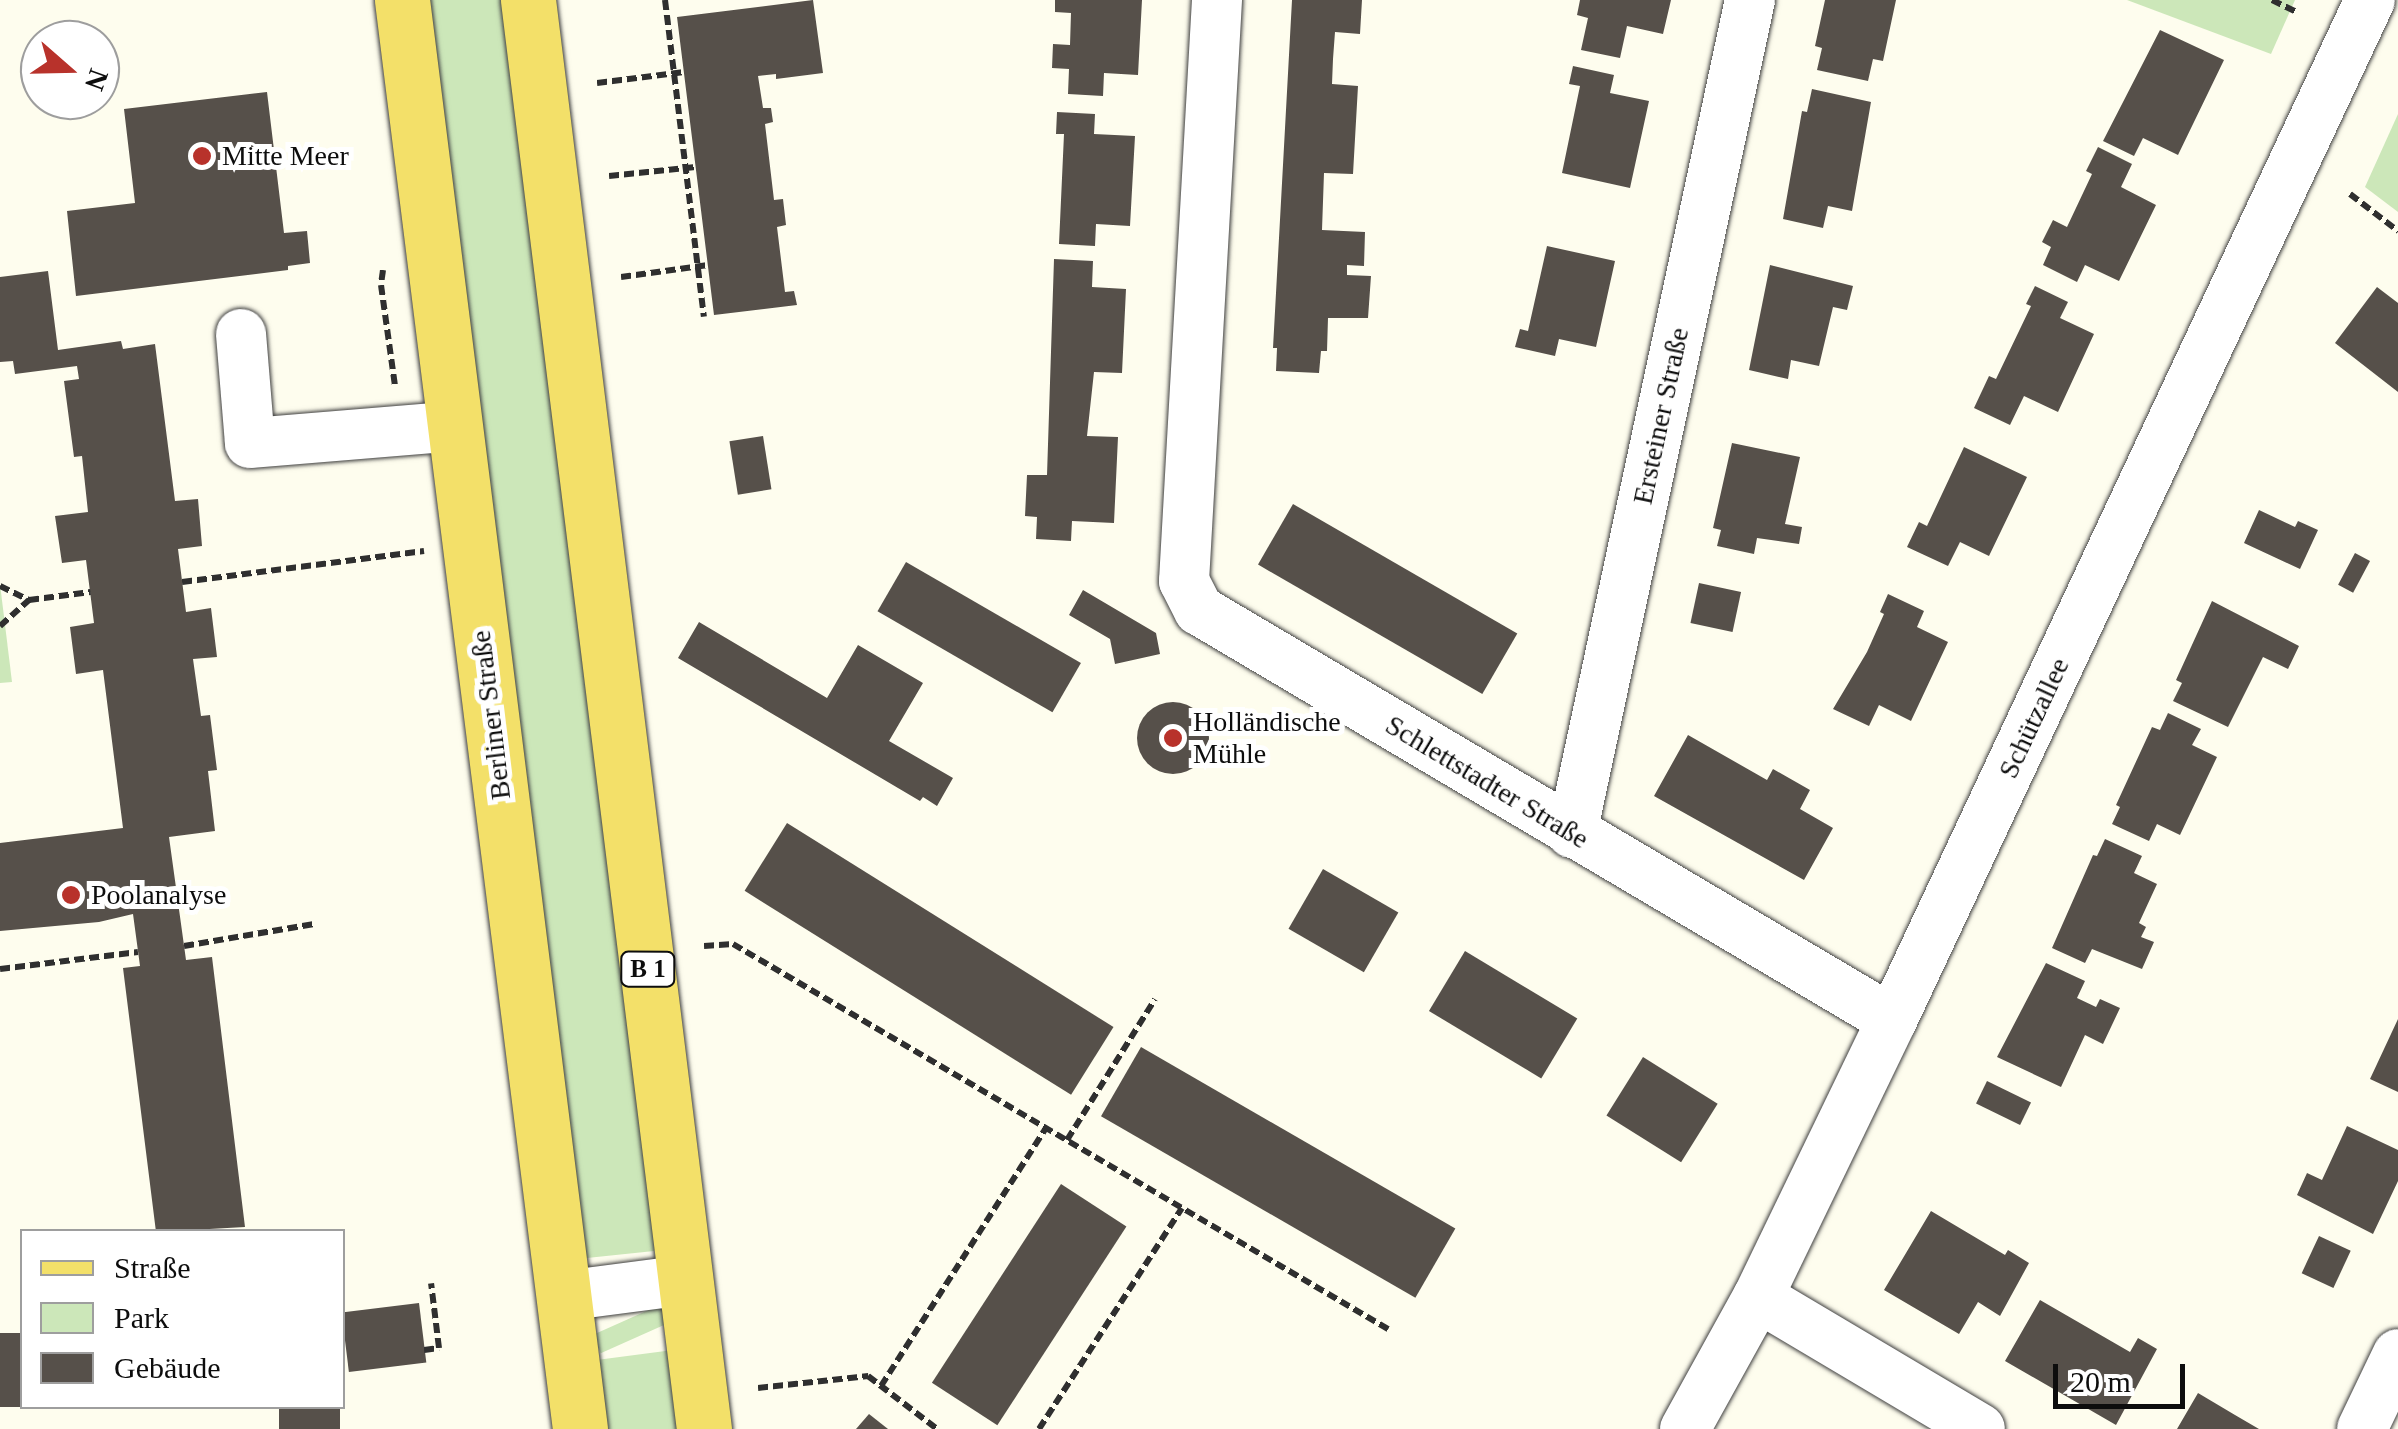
<!DOCTYPE html>
<html>
<head>
<meta charset="utf-8">
<style>
	body { margin:0 }
	#map { position:relative; width:2398px; height:1429px; overflow:hidden; background:#fefdee; font-family:Georgia,serif }
	div>[style] { position:absolute }
	[style*='--x'] { left:calc(var(--x)*1px); top:calc(var(--y)*1px); width:calc(var(--w)*1px); rotate:calc(var(--a)*1deg) }
	.green>* { inset:0; background:#cce7b9; transform-origin:0 0 }
	.building>* { inset:0; background:#56504a; transform-origin:0 0 }
	.round { border-radius:50% }
	.path>* { height:6px; margin-top:-3px; transform-origin:0; background:repeating-linear-gradient(90deg,#2f2f2f 0 10px,transparent 0 15px) }
	.roads { filter:drop-shadow(0 0 2px #404040) drop-shadow(0 0 2px #404040) }
	.minor>* { height:50px; margin:-25px; padding:0 25px; transform-origin:25px; border-radius:25px; background:#fff }
	.major>* { height:55px; margin:-27.5px; padding:0 27.5px; transform-origin:27.5px; border-radius:27.5px; background:#f3e069 }
	.dots>* { width:28px; height:28px; translate:-50% -50%; box-sizing:border-box; border:5px solid #fff; border-radius:50% }
	span { translate:-50% -50%; white-space:nowrap; text-align:center; line-height:1.15; -webkit-text-stroke:10px #fff; paint-order:stroke }
	.shield-label span { padding:2px 8px; background:#fff; border:2px solid; border-radius:8px; -webkit-text-stroke-width:0 }
	.shield-label { font-size:25px; color:#0d0d0d; font-weight:700 }
	.poi-label { font-size:28px; color:#0d0d0d }
	.left { translate:0 -50%; text-align:left }
	.street-label { font-size:28px; color:#0d0d0d }
	.legend { position:absolute; left:20px; top:1229px; width:325px; height:180px; box-sizing:border-box; background:#fff; border:2px solid #9e9e9e; margin:0; padding:12px 18px; list-style:none; font-size:30px; color:#0d0d0d }
	.legend li { display:flex; align-items:center; gap:20px; height:50px }
	.legend b { width:50px; border:2px solid #9e9e9e }
	.north { position:absolute; left:20px; top:20px; width:100px; height:100px; box-sizing:border-box; background:#fff; border:2px solid #9e9e9e; border-radius:50%; rotate:110deg; font-size:28px; font-weight:700; line-height:40px; text-align:center; color:#0d0d0d }
	.north::after { content:''; display:block; margin:auto; width:35px; height:45px; background:#b8322b; clip-path:polygon(50% 0,100% 100%,50% 72%,0 100%) }
	.scale { position:absolute; left:2053px; top:1364px; width:132px; height:45px; box-sizing:border-box; border:5px solid #0d0d0d; border-top:0; padding-left:12px; font-size:30px; line-height:35px; white-space:nowrap; color:#0d0d0d; -webkit-text-stroke:8px #fff; paint-order:stroke }
</style>
</head>
<body>
<div id="map">
	<div class="green">
		<div style="clip-path:polygon(427px 0,506px 0,659px 1245px,654px 1251px,587px 1258px,578px 1254px)"></div>
		<div style="clip-path:polygon(2127px 0,2295px 0,2271px 54px)"></div>
		<div style="clip-path:polygon(2398px 114px,2398px 212px,2365px 187px)"></div>
		<div style="clip-path:polygon(0 584px,12px 682px,0 683px)"></div>
		<div style="left:662px;top:1304px;width:20px;height:76px;rotate:66deg"></div>
		<div style="clip-path:polygon(673px 1350px,683px 1429px,598px 1429px,589px 1361px)"></div>
	</div>
	<div class="building">
		<div style="clip-path:polygon(813px 0,823px 73px,776px 79px,776px 74px,758px 76px,763px 108px,771px 108px,773px 122px,765px 124px,774px 200px,783px 199px,786px 225px,777px 227px,785px 292px,794px 291px,797px 305px,714px 315px,677px 17px)"></div>
		<div style="clip-path:polygon(1055px 0,1142px 0,1138px 75px,1104px 73px,1103px 96px,1068px 94px,1069px 69px,1052px 68px,1053px 44px,1070px 45px,1071px 13px,1055px 12px)"></div>
		<div style="clip-path:polygon(1292px 0,1362px 0,1360px 34px,1335px 32px,1333px 59px,1332px 84px,1358px 86px,1353px 174px,1324px 173px,1322px 230px,1365px 232px,1364px 266px,1347px 265px,1347px 275px,1371px 276px,1368px 318px,1328px 318px,1327px 351px,1321px 351px,1319px 373px,1276px 371px,1277px 348px,1273px 348px)"></div>
		<div style="clip-path:polygon(1580px 0,1671px 0,1663px 34px,1627px 26px,1620px 58px,1581px 50px,1588px 18px,1577px 15px)"></div>
		<div style="clip-path:polygon(1825px 0,1896px 0,1883px 61px,1873px 59px,1868px 81px,1817px 70px,1822px 48px,1815px 46px)"></div>
		<div style="clip-path:polygon(2160px 30px,2224px 60px,2178px 155px,2143px 138px,2134px 156px,2103px 141px)"></div>
		<div style="clip-path:polygon(1573px 66px,1614px 75px,1610px 93px,1649px 101px,1630px 188px,1562px 173px,1580px 86px,1569px 84px)"></div>
		<div style="clip-path:polygon(1812px 89px,1871px 102px,1852px 211px,1828px 206px,1823px 228px,1783px 219px,1802px 111px,1807px 112px)"></div>
		<div style="clip-path:polygon(267px 92px,284px 233px,307px 231px,310px 263px,288px 266px,288px 270px,76px 296px,67px 211px,135px 203px,124px 109px)"></div>
		<div style="clip-path:polygon(1057px 112px,1095px 114px,1094px 134px,1135px 136px,1130px 226px,1096px 224px,1095px 246px,1059px 244px,1064px 134px,1056px 134px)"></div>
		<div style="clip-path:polygon(2098px 147px,2132px 164px,2121px 187px,2156px 205px,2119px 281px,2085px 265px,2077px 282px,2043px 265px,2051px 247px,2042px 242px,2053px 220px,2067px 227px,2092px 174px,2086px 171px)"></div>
		<div style="clip-path:polygon(1547px 246px,1615px 261px,1596px 347px,1559px 339px,1555px 356px,1515px 347px,1520px 329px,1528px 331px)"></div>
		<div style="clip-path:polygon(1054px 259px,1093px 261px,1092px 287px,1126px 289px,1122px 373px,1094px 372px,1087px 436px,1118px 437px,1114px 523px,1072px 521px,1071px 541px,1036px 539px,1037px 517px,1025px 516px,1027px 475px,1047px 475px)"></div>
		<div style="clip-path:polygon(1770px 265px,1853px 286px,1847px 310px,1833px 307px,1819px 366px,1791px 360px,1788px 379px,1749px 370px)"></div>
		<div style="clip-path:polygon(48px 271px,58px 350px,121px 341px,123px 349px,155px 344px,175px 501px,198px 499px,202px 546px,178px 549px,186px 612px,211px 608px,217px 657px,193px 659px,201px 716px,210px 715px,217px 770px,208px 771px,215px 831px,169px 837px,186px 960px,212px 957px,245px 1227px,156px 1232px,123px 968px,140px 966px,133px 914px,99px 922px,0 931px,0 843px,123px 828px,103px 670px,76px 674px,70px 627px,94px 623px,86px 560px,62px 563px,55px 516px,88px 512px,82px 456px,74px 457px,64px 381px,79px 379px,77px 366px,15px 374px,13px 361px,0 362px,0 277px)"></div>
		<div style="clip-path:polygon(2035px 286px,2068px 302px,2060px 318px,2094px 334px,2058px 412px,2024px 396px,2010px 425px,1974px 408px,1989px 376px,1996px 379px,2031px 306px,2026px 304px)"></div>
		<div style="clip-path:polygon(2377px 287px,2398px 303px,2398px 392px,2335px 343px)"></div>
		<div style="left:763px;top:436px;width:54px;height:34px;rotate:81deg"></div>
		<div style="clip-path:polygon(1732px 443px,1800px 457px,1785px 524px,1802px 527px,1799px 544px,1757px 538px,1754px 554px,1717px 546px,1721px 530px,1713px 528px)"></div>
		<div style="clip-path:polygon(1964px 447px,2027px 477px,1989px 556px,1960px 542px,1948px 566px,1907px 547px,1919px 522px,1927px 526px)"></div>
		<div style="left:1293px;top:504px;width:259px;height:70px;rotate:30deg"></div>
		<div style="clip-path:polygon(2259px 510px,2295px 527px,2298px 521px,2318px 530px,2300px 569px,2244px 543px)"></div>
		<div style="left:2355px;top:553px;width:17px;height:36px;rotate:28deg"></div>
		<div style="left:906px;top:562px;width:202px;height:57px;rotate:30deg"></div>
		<div style="left:1699px;top:583px;width:43px;height:41px;rotate:12deg"></div>
		<div style="clip-path:polygon(1083px 590px,1156px 633px,1160px 654px,1115px 664px,1110px 639px,1069px 615px)"></div>
		<div style="clip-path:polygon(1888px 594px,1924px 611px,1917px 627px,1948px 642px,1911px 721px,1879px 705px,1869px 726px,1833px 709px,1867px 652px,1884px 614px,1880px 612px)"></div>
		<div style="clip-path:polygon(2212px 601px,2299px 646px,2288px 669px,2263px 657px,2228px 727px,2173px 701px,2182px 683px,2176px 680px)"></div>
		<div style="clip-path:polygon(699px 622px,827px 698px,858px 645px,923px 683px,889px 741px,953px 778px,937px 806px,923px 797px,920px 801px,678px 658px)"></div>
		<div class="round" style="left:1137px;top:702px;width:72px;height:72px"></div>
		<div style="clip-path:polygon(2168px 713px,2201px 729px,2192px 745px,2217px 757px,2180px 835px,2157px 824px,2149px 841px,2112px 824px,2120px 807px,2116px 805px,2152px 727px,2160px 730px)"></div>
		<div style="clip-path:polygon(1688px 735px,1767px 780px,1773px 769px,1810px 790px,1800px 809px,1833px 828px,1804px 880px,1654px 796px)"></div>
		<div style="left:787px;top:823px;width:385px;height:80px;rotate:32deg"></div>
		<div style="clip-path:polygon(2105px 839px,2142px 856px,2134px 873px,2157px 884px,2139px 923px,2146px 927px,2141px 937px,2154px 942px,2142px 969px,2092px 949px,2085px 963px,2052px 948px,2093px 855px,2097px 856px)"></div>
		<div style="left:1323px;top:869px;width:87px;height:69px;rotate:30deg"></div>
		<div style="left:1465px;top:951px;width:131px;height:70px;rotate:31deg"></div>
		<div style="clip-path:polygon(2046px 963px,2085px 981px,2077px 998px,2096px 1007px,2100px 999px,2120px 1008px,2103px 1044px,2085px 1035px,2061px 1087px,1997px 1057px)"></div>
		<div style="clip-path:polygon(2398px 1019px,2398px 1092px,2370px 1079px)"></div>
		<div style="left:1141px;top:1047px;width:363px;height:80px;rotate:30deg"></div>
		<div style="left:1643px;top:1057px;width:88px;height:69px;rotate:32deg"></div>
		<div style="left:1987px;top:1081px;width:49px;height:25px;rotate:26deg"></div>
		<div style="clip-path:polygon(2347px 1126px,2398px 1150px,2398px 1181px,2373px 1234px,2297px 1195px,2307px 1173px,2322px 1180px)"></div>
		<div style="left:1061px;top:1184px;width:78px;height:237px;rotate:33deg"></div>
		<div style="clip-path:polygon(1931px 1211px,2005px 1255px,2008px 1250px,2029px 1263px,2000px 1316px,1978px 1302px,1959px 1334px,1884px 1290px)"></div>
		<div style="left:2319px;top:1236px;width:35px;height:41px;rotate:25deg"></div>
		<div style="clip-path:polygon(2040px 1300px,2130px 1352px,2138px 1338px,2157px 1349px,2116px 1425px,2005px 1361px)"></div>
		<div style="left:419px;top:1303px;width:60px;height:78px;rotate:83deg"></div>
		<div style="left:22px;top:1333px;width:74px;height:22px;rotate:90deg"></div>
		<div style="clip-path:polygon(2198px 1393px,2235px 1415px,2259px 1429px,2177px 1429px)"></div>
		<div style="left:279px;top:1406px;width:61px;height:23px"></div>
		<div style="clip-path:polygon(869px 1414px,888px 1429px,856px 1429px)"></div>
	</div>
	<div class="path">
		<div style="--x:665;--y:0;--w:319;--a:83"></div>
		<div style="--x:2272;--y:0;--w:28;--a:26"></div>
		<div style="--x:597;--y:83;--w:88;--a:-7.2"></div>
		<div style="--x:609;--y:176;--w:87;--a:-5.9"></div>
		<div style="--x:2350;--y:194;--w:61;--a:37.6"></div>
		<div style="--x:383;--y:270;--w:15;--a:98"></div>
		<div style="--x:381;--y:285;--w:102;--a:82.1"></div>
		<div style="--x:621;--y:277;--w:88;--a:-7.9"></div>
		<div style="--x:182;--y:582;--w:244;--a:-7.3"></div>
		<div style="--x:0;--y:586;--w:32;--a:26"></div>
		<div style="--x:0;--y:626;--w:39;--a:-42"></div>
		<div style="--x:29;--y:600;--w:62;--a:-7.5"></div>
		<div style="--x:184;--y:946;--w:132;--a:-9.6"></div>
		<div style="--x:704;--y:946;--w:29;--a:-4"></div>
		<div style="--x:733;--y:944;--w:760;--a:30.45"></div>
		<div style="--x:0;--y:969;--w:139;--a:-7"></div>
		<div style="--x:1067;--y:1140;--w:166;--a:-58"></div>
		<div style="--x:424;--y:1350;--w:15;--a:-8"></div>
		<div style="--x:439;--y:1348;--w:65;--a:-97"></div>
		<div style="--x:881;--y:1386;--w:306;--a:-57.4"></div>
		<div style="--x:758;--y:1388;--w:111;--a:-6.2"></div>
		<div style="--x:868;--y:1376;--w:87;--a:37.5"></div>
		<div style="--x:1039;--y:1429;--w:263;--a:-57.1"></div>
	</div>
	<div class="roads">
		<div class="minor">
			<div style="--x:1217;--y:0;--w:582;--a:93.25"></div>
			<div style="--x:1184;--y:581;--w:33;--a:63"></div>
			<div style="--x:1199;--y:610;--w:805;--a:30.61"></div>
			<div style="--x:241;--y:334;--w:109;--a:85.3"></div>
			<div style="--x:250;--y:443;--w:206;--a:-4.7"></div>
			<div style="--x:1572;--y:833;--w:852;--a:-77.94"></div>
			<div style="--x:563;--y:1296;--w:124;--a:-7.4"></div>
			<div style="--x:1758;--y:1297;--w:258;--a:30.7"></div>
			<div style="--x:1685;--y:1429;--w:151;--a:-61.1"></div>
			<div style="--x:1758;--y:1297;--w:308;--a:-64.2"></div>
			<div style="--x:1892;--y:1020;--w:1126;--a:-64.89"></div>
			<div style="--x:2362;--y:1429;--w:83;--a:-64.4"></div>
		</div>
		<div class="major">
			<div style="--x:402;--y:0;--w:1440;--a:82.9"></div>
			<div style="--x:528;--y:0;--w:1440;--a:82.98"></div>
		</div>
	</div>
	<div class="dots">
		<div style="left:202px;top:156px;background:#b8322b"></div>
		<div style="left:1173px;top:738px;background:#b8322b"></div>
		<div style="left:71px;top:895px;background:#b8322b"></div>
	</div>
	<div class="shield-label">
		<span style="left:648px;top:969px">B 1</span>
	</div>
	<div class="poi-label">
		<span class="left" style="left:222px;top:156px">Mitte Meer</span>
		<span class="left" style="left:1193px;top:738px">Holländische<br>Mühle</span>
		<span class="left" style="left:91px;top:895px">Poolanalyse</span>
	</div>
	<div class="street-label">
		<span style="left:1661px;top:416px;rotate:-78deg">Ersteiner Straße</span>
		<span style="left:491px;top:715px;rotate:-97deg">Berliner Straße</span>
		<span style="left:2034px;top:718px;rotate:-65deg">Schützallee</span>
		<span style="left:1487px;top:782px;rotate:31deg">Schlettstadter Straße</span>
	</div>
	<ul class="legend">
	<li><b style="height:12px;background:#f3e069"></b>Straße</li>
	<li><b style="height:28px;background:#cce7b9"></b>Park</li>
	<li><b style="height:28px;background:#56504a"></b>Gebäude</li>
	</ul>
	<div class="north">N</div>
	<div class="scale">20 m</div>
</div>
</body>
</html>
